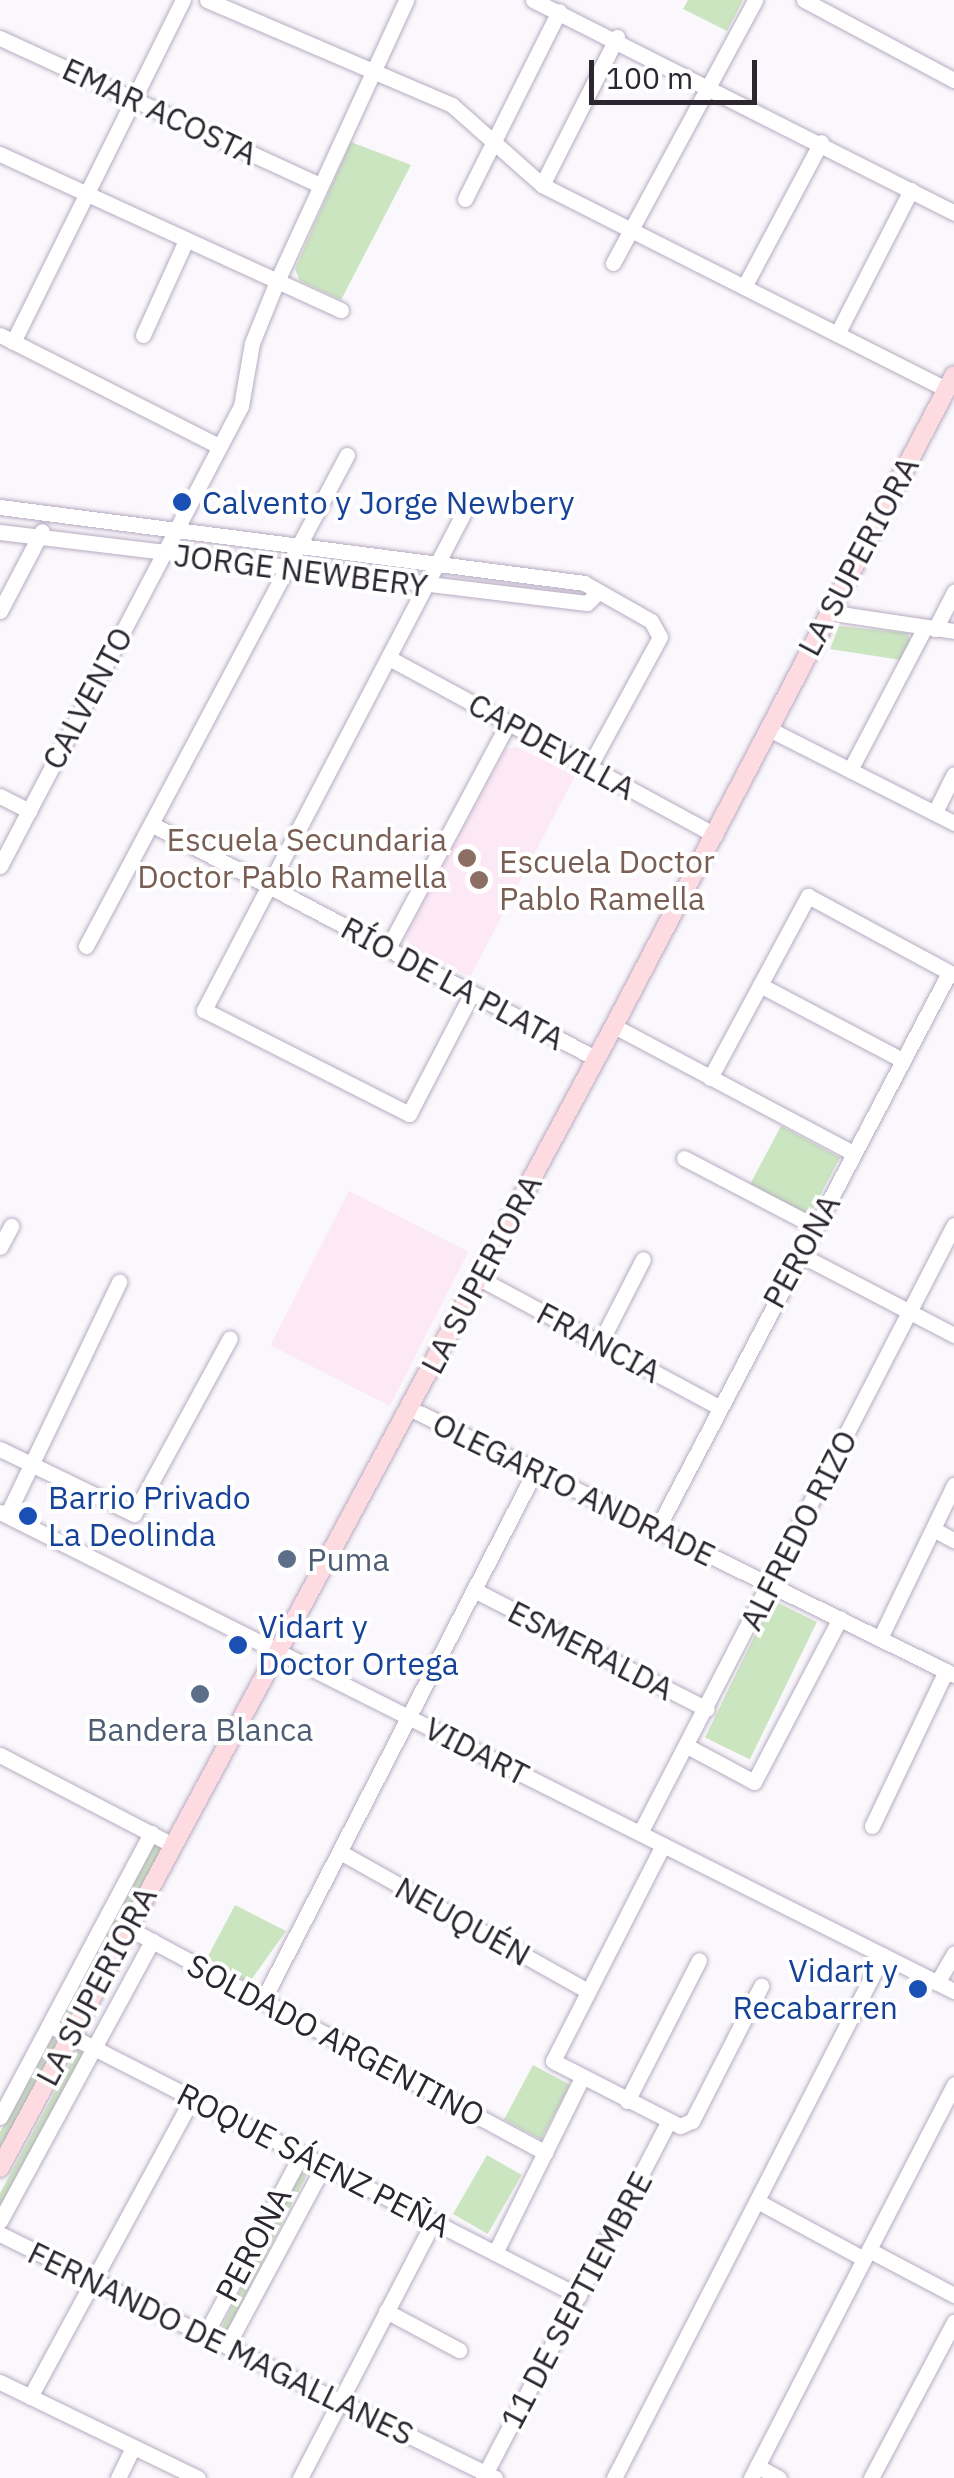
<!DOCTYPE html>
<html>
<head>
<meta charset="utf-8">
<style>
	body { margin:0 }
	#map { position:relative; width:954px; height:2478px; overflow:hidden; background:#faf8fc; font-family:"IBM Plex Sans",sans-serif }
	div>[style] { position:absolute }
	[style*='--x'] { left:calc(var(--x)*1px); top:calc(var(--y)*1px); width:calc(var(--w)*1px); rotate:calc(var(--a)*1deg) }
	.education>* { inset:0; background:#fde8f6; transform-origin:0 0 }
	.green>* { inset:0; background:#cce5c1; transform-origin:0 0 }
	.roads { filter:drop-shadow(0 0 2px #b6abc1) drop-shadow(0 0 2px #b6abc1) }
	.minor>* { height:15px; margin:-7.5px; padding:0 7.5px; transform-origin:7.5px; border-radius:7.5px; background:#fff }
	.major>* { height:18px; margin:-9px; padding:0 9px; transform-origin:9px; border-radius:9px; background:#fddbe0 }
	.dots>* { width:28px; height:28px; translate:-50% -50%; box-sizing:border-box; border:5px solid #fff; border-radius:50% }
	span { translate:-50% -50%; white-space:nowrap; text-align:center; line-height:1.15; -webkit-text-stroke:8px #fff; paint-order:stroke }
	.street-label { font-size:32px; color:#2b262f }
	.transit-label { font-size:32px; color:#164399 }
	.left { translate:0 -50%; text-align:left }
	.right { translate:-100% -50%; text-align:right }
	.education-label { font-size:32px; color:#785e54 }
	.service-label { font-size:32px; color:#4e5e75 }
	.scale { position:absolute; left:589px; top:60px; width:168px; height:45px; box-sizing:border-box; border:5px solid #2b262f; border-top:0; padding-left:12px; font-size:30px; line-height:35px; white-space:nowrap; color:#2b262f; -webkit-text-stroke:8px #fff; paint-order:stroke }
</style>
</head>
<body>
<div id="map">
	<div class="education">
		<div style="clip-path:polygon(517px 747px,575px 776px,470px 977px,409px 945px,407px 935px,506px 749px)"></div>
		<div style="left:349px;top:1191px;width:134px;height:173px;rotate:27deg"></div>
	</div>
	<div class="green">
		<div style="clip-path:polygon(688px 0,743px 0,727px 31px,683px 9px)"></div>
		<div style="clip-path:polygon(351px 142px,411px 165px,341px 300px,300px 281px,295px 269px)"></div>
		<div style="clip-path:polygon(839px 626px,907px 633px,911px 642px,901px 660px,830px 649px)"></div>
		<div style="left:781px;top:1126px;width:67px;height:66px;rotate:28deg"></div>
		<div style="left:772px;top:1600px;width:50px;height:153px;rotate:26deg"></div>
		<div style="clip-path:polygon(155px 1844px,162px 1849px,65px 2027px,55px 2022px)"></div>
		<div style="clip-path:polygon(235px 1905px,286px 1931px,249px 1983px,207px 1958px)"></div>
		<div style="clip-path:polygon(51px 2037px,59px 2043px,0 2153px,0 2132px)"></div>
		<div style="clip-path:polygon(78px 2049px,87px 2055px,0 2212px,0 2193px)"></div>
		<div style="left:533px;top:2065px;width:42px;height:62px;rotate:28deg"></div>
		<div style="left:487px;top:2155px;width:40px;height:68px;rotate:30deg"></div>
		<div style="left:301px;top:2171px;width:7px;height:178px;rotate:27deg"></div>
	</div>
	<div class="roads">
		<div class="minor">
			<div style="--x:207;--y:0;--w:267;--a:23.2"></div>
			<div style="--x:452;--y:105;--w:120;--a:41.6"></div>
			<div style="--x:542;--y:185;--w:453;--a:26.8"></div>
			<div style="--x:533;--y:0;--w:472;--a:26.8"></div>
			<div style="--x:804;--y:0;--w:170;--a:28.1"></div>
			<div style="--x:0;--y:38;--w:351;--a:24.7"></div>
			<div style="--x:0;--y:154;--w:375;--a:24.6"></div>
			<div style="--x:542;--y:185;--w:166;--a:-63.1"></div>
			<div style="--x:465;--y:199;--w:210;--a:-63.4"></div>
			<div style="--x:613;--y:263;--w:299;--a:-61.6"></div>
			<div style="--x:744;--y:287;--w:164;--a:-62"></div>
			<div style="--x:837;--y:334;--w:162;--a:-62.8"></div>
			<div style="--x:0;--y:335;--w:246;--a:26.9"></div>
			<div style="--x:143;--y:335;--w:104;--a:-65.6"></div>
			<div style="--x:13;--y:342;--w:382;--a:-63.6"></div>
			<div style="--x:0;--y:507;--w:589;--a:7.41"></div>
			<div style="--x:584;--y:583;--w:77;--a:29.6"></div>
			<div style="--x:651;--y:621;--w:18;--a:61"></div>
			<div style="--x:660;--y:637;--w:148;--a:118.6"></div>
			<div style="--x:463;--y:514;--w:560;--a:117.57"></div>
			<div style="--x:204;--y:1010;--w:230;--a:26.9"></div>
			<div style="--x:409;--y:1114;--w:136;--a:-62.5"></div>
			<div style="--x:0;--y:532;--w:591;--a:6.9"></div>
			<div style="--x:587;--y:603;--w:14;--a:-45"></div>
			<div style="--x:0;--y:611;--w:90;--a:-62.3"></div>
			<div style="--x:827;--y:612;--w:128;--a:8.5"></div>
			<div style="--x:935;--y:629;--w:42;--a:-62.8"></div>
			<div style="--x:389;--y:658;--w:371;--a:28.5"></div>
			<div style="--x:769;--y:729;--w:208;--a:26.9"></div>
			<div style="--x:850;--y:770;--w:161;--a:-62.3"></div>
			<div style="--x:0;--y:796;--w:33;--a:27"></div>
			<div style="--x:935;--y:812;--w:42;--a:-63.4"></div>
			<div style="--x:151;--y:824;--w:504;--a:27.79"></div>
			<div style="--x:0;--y:866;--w:519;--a:-62.35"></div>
			<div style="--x:241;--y:406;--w:64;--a:-80.1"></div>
			<div style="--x:252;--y:343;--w:67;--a:-68"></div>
			<div style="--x:277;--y:281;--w:309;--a:-65.3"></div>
			<div style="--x:86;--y:946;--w:556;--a:-62.01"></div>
			<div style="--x:388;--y:948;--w:255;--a:-61.9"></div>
			<div style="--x:760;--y:985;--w:161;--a:27.8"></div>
			<div style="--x:614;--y:1026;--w:271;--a:28"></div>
			<div style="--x:710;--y:1078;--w:207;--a:-61.7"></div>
			<div style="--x:808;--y:896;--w:166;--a:28.4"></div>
			<div style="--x:684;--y:1158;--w:149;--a:27.6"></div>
			<div style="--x:0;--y:1247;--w:24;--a:-62"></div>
			<div style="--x:801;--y:1255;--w:173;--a:27.6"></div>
			<div style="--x:479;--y:1278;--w:272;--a:28.3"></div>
			<div style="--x:600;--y:1343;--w:94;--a:-62.9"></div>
			<div style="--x:409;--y:1408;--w:607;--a:26.1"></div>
			<div style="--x:0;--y:1449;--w:149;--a:25.9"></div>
			<div style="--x:134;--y:1514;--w:200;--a:-61.4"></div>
			<div style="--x:0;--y:1512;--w:1068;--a:26.66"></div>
			<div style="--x:7;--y:1515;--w:259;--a:-64.3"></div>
			<div style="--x:933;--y:1529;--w:24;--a:28"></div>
			<div style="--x:656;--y:1531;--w:630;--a:-62.3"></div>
			<div style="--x:476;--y:1591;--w:259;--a:27.1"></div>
			<div style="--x:880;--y:1638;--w:170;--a:-64.2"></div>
			<div style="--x:687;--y:1746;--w:76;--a:28.2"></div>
			<div style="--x:754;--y:1782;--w:185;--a:-62.3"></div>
			<div style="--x:0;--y:1755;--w:195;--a:27.5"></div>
			<div style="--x:872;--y:1826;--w:172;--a:-64.5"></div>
			<div style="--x:640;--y:1833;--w:684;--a:-62.69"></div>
			<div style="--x:663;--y:1845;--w:242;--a:117"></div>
			<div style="--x:553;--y:2061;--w:143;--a:27.1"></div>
			<div style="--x:680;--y:2126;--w:13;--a:-23"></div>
			<div style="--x:692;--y:2121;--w:152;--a:-62.9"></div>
			<div style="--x:340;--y:1852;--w:282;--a:29.3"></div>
			<div style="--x:128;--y:1928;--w:474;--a:28.3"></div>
			<div style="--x:937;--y:1983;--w:34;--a:-60"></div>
			<div style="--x:263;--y:2000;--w:595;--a:-62.79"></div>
			<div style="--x:49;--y:2025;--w:595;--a:27.08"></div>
			<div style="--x:627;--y:2101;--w:158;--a:-62.9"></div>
			<div style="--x:0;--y:2117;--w:322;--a:-62"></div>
			<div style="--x:759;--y:2202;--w:119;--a:28.5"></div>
			<div style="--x:0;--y:2221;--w:319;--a:-61.5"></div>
			<div style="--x:0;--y:2234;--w:552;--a:26.24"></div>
			<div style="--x:869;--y:2250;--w:96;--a:27.9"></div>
			<div style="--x:495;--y:2253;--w:195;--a:-63.6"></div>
			<div style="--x:386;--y:2311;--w:83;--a:28.1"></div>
			<div style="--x:205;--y:2335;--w:206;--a:-61.9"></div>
			<div style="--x:227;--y:2346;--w:205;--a:-61.8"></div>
			<div style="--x:0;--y:2382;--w:220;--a:25.9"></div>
			<div style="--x:30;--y:2397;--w:341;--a:-61.5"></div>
			<div style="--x:757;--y:2466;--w:25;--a:29"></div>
			<div style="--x:118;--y:2478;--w:34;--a:-64"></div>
			<div style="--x:300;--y:2478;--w:288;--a:-62.5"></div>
			<div style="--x:483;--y:2478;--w:401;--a:-62.5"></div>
			<div style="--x:614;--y:2478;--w:588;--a:-62.78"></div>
			<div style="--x:751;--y:2478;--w:443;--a:-62.7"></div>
			<div style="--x:871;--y:2478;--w:177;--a:-62"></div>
		</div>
		<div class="major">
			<div style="--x:0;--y:2168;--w:1297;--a:-61.74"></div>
			<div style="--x:614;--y:1026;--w:734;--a:-62.42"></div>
		</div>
	</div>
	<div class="dots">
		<div style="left:182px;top:502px;background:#1a4fb4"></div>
		<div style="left:467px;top:858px;background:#8d6e63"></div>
		<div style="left:479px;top:880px;background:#8d6e63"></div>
		<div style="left:28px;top:1516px;background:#1a4fb4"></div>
		<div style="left:287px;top:1559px;background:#5c6f8a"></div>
		<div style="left:238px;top:1645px;background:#1a4fb4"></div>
		<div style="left:200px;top:1694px;background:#5c6f8a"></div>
		<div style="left:918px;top:1989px;background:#1a4fb4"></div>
	</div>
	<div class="street-label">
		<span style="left:160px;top:111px;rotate:25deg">EMAR ACOSTA</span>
		<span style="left:858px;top:556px;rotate:-62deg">LA SUPERIORA</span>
		<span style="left:301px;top:570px;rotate:7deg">JORGE NEWBERY</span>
		<span style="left:87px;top:698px;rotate:-62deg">CALVENTO</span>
		<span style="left:552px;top:746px;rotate:29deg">CAPDEVILLA</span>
		<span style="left:453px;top:983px;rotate:28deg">RÍO DE LA PLATA</span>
		<span style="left:801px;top:1251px;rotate:-61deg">PERONA</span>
		<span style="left:481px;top:1274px;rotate:-62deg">LA SUPERIORA</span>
		<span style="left:599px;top:1342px;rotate:28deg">FRANCIA</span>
		<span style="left:574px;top:1489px;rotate:26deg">OLEGARIO ANDRADE</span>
		<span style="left:798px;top:1530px;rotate:-63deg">ALFREDO RIZO</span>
		<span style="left:591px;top:1650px;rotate:27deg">ESMERALDA</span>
		<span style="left:477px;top:1751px;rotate:27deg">VIDART</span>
		<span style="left:463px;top:1921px;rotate:29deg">NEUQUÉN</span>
		<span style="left:96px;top:1986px;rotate:-62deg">LA SUPERIORA</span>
		<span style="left:336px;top:2040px;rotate:28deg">SOLDADO ARGENTINO</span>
		<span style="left:314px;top:2160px;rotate:27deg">ROQUE SÁENZ PEÑA</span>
		<span style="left:253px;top:2244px;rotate:-62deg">PERONA</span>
		<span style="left:576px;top:2300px;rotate:-62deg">11 DE SEPTIEMBRE</span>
		<span style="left:221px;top:2343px;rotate:26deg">FERNANDO DE MAGALLANES</span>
	</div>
	<div class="transit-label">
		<span class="left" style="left:202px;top:502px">Calvento y Jorge Newbery</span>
		<span class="left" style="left:48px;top:1516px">Barrio Privado<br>La Deolinda</span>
		<span class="left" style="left:258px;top:1645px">Vidart y<br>Doctor Ortega</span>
		<span class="right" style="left:898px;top:1989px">Vidart y<br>Recabarren</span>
	</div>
	<div class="education-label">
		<span class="right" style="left:447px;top:858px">Escuela Secundaria<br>Doctor Pablo Ramella</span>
		<span class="left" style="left:499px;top:880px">Escuela Doctor<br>Pablo Ramella</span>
	</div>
	<div class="service-label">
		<span class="left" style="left:307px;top:1559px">Puma</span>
		<span style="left:200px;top:1729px">Bandera Blanca</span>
	</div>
	<div class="scale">100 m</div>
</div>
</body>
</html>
